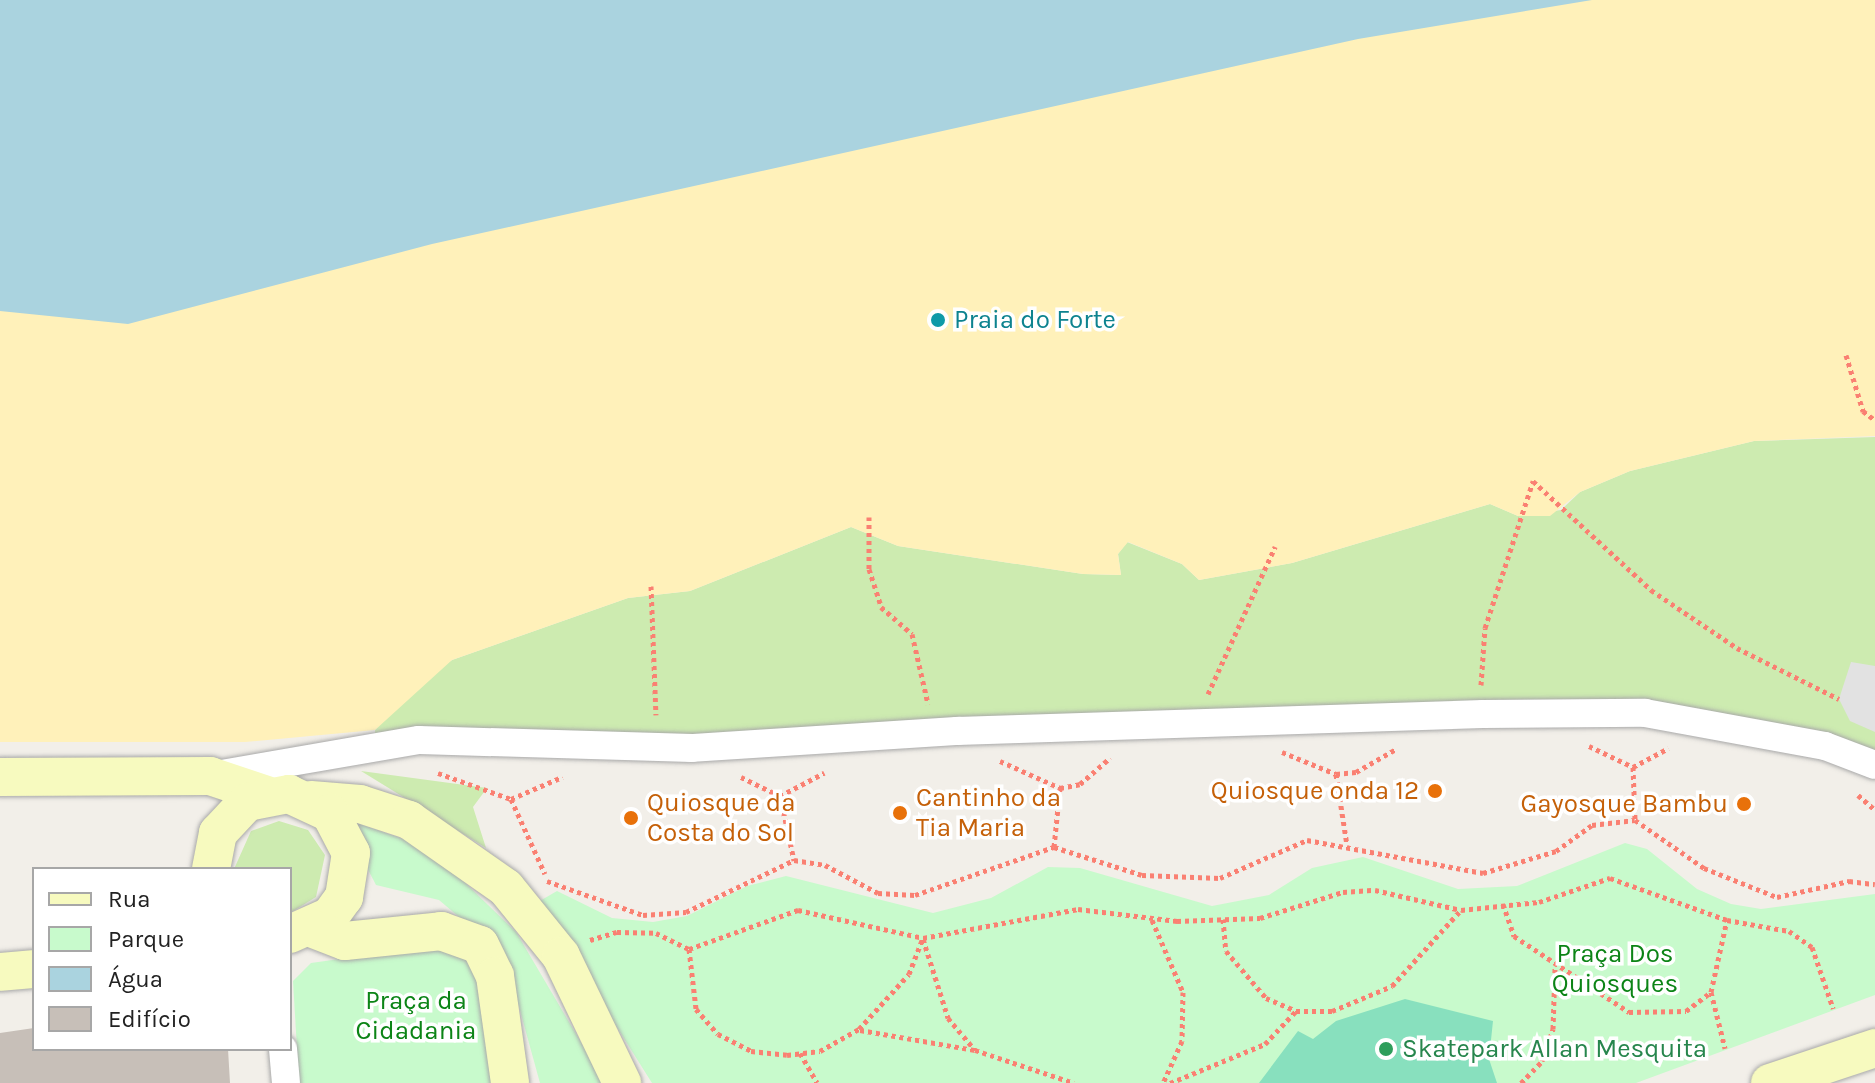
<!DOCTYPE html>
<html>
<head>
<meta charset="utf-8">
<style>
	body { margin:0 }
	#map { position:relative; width:1875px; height:1083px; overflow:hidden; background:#f2efe9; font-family:Karla,sans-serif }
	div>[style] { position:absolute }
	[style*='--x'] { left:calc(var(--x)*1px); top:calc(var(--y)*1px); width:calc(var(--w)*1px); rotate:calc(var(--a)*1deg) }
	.grass>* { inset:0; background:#cdebb0 }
	.sand>* { inset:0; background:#fff1ba }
	.park>* { inset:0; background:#c8facc }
	.pitch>* { inset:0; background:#88e0be }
	.parking>* { inset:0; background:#e2e2e2 }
	.water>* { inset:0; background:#aad3df }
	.building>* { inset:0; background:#c7bfb8 }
	.path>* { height:5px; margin-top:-2.5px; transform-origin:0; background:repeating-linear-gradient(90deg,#fa8072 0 4px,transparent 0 8px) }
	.roads { filter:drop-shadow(0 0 2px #a9a9a9) drop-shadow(0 0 2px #a9a9a9) }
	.street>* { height:28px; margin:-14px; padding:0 14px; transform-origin:14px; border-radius:14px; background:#fff }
	.secondary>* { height:38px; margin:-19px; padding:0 19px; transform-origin:19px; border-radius:19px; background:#f7fabf }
	.dots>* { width:22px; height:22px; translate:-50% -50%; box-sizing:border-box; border:4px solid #fff; border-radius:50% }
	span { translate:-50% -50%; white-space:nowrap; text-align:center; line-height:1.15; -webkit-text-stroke:7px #fff; paint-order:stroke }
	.culture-label { font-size:26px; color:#0d838f }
	.left { translate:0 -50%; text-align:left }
	.food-label { font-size:26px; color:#c56008 }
	.right { translate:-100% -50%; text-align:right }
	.park-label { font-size:26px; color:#0c8416 }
	.leisure-label { font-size:26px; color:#27864d }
	.legend { position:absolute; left:32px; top:867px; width:260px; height:184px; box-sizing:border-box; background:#fff; border:2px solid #a7a7a7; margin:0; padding:10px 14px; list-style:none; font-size:24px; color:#222 }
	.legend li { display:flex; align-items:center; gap:16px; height:40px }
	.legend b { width:40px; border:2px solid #a7a7a7 }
</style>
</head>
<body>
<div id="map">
	<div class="grass">
		<div style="clip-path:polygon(1875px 437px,1875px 767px,1683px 714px,375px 745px,375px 730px,412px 689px,452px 660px,628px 598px,690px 591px,851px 527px,898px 546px,1083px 574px,1121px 575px,1118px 554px,1127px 542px,1182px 564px,1199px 580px,1292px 563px,1490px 504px,1518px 516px,1561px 510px,1580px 492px,1630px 471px,1754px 441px)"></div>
		<div style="clip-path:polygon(361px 771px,487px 788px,473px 807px,486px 848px)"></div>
		<div style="clip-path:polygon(279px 821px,308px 830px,325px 855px,316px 897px,290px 913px,290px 869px,234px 869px,251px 831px)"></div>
	</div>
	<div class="sand">
		<div style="clip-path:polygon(1006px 0,1875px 0,1875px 436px,1754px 441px,1630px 471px,1580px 492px,1550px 516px,1518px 516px,1490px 504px,1292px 563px,1199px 580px,1182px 564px,1128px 542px,1118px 554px,1121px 575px,1083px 574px,898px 546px,851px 527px,690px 591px,628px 598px,452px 660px,375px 730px,245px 742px,0 742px,0 203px)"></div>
	</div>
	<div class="park">
		<div style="clip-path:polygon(357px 823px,429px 848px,516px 932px,605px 1083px,540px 1083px,505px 956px,439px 900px,376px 885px,358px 850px)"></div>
		<div style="clip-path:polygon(1625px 843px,1647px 849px,1697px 889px,1731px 904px,1761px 909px,1875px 894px,1875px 995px,1636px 1083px,652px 1083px,538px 902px,557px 891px,612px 918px,653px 922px,687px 916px,747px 886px,786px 876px,933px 913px,991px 898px,1048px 867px,1080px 868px,1212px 906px,1269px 895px,1312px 868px,1363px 857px,1458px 889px,1517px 886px)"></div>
		<div style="clip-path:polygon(439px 945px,466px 954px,477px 972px,492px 1083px,299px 1083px,293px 981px,311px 963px)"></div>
	</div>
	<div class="pitch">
		<div style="clip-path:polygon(1405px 999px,1493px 1021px,1489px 1059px,1497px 1083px,1259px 1083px,1298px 1031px,1313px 1039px,1336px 1021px)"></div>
	</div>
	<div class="parking">
		<div style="clip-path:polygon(1851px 662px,1875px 666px,1875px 732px,1850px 721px,1839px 699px)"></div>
	</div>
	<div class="water">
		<div style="clip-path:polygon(0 0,1592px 0,1358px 39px,432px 244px,128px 324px,0 311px)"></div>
	</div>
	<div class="building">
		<div style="clip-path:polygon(34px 1028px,34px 1049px,228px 1049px,230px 1083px,0 1083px,0 1033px)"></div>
	</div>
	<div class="path">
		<div style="--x:1846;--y:355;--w:59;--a:73.1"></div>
		<div style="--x:1863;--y:411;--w:15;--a:37"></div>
		<div style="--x:869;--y:517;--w:52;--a:90"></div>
		<div style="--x:869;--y:569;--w:40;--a:72"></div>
		<div style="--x:881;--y:607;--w:41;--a:41.1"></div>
		<div style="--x:912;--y:634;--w:72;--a:77.1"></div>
		<div style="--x:651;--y:586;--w:129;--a:87.8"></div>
		<div style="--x:1481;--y:685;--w:57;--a:-86"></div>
		<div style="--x:1485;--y:628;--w:155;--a:-71.9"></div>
		<div style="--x:1533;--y:481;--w:161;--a:42.7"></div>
		<div style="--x:1651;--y:590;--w:104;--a:34"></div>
		<div style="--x:1737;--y:648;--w:114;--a:26.6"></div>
		<div style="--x:1208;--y:694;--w:162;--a:-65.5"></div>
		<div style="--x:1589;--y:746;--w:49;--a:25.5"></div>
		<div style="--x:1633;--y:767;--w:40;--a:-28"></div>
		<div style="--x:1282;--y:752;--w:58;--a:22.2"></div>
		<div style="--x:1336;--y:774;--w:20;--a:-6"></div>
		<div style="--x:1356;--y:772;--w:46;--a:-29.9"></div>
		<div style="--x:1000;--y:761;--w:66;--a:24.2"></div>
		<div style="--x:1060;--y:788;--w:20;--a:-11"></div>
		<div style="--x:1080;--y:784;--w:40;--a:-41"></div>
		<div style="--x:1633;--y:767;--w:53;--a:87.8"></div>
		<div style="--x:438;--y:773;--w:77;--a:19.6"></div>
		<div style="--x:511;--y:799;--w:56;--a:-23.3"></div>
		<div style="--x:1336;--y:774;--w:72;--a:81.2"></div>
		<div style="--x:741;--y:777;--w:43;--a:26"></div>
		<div style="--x:780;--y:796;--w:50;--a:-27.6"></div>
		<div style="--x:1858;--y:795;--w:23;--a:41"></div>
		<div style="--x:780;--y:796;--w:66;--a:77.7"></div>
		<div style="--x:511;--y:799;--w:82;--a:65.6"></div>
		<div style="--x:1054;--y:847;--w:59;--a:-84.2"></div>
		<div style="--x:547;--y:881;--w:102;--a:19.5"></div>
		<div style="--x:643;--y:915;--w:43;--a:-4"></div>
		<div style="--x:686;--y:912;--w:120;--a:-25.7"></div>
		<div style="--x:794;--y:860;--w:31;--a:9"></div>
		<div style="--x:825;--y:865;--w:60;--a:27.8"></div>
		<div style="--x:878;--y:893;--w:37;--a:3"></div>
		<div style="--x:915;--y:895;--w:147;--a:-19.1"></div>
		<div style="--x:1054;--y:847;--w:92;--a:17.7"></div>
		<div style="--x:1142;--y:875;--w:78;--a:2.2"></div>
		<div style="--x:1220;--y:878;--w:95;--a:-23.6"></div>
		<div style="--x:1307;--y:840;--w:179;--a:10.6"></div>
		<div style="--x:1483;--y:873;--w:76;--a:-16.8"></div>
		<div style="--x:1556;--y:851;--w:44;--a:-35.8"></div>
		<div style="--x:1592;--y:825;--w:43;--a:-6.6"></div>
		<div style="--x:1635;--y:820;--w:84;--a:34.8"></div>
		<div style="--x:1704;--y:868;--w:79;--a:21.7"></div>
		<div style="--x:1777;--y:897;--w:74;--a:-12.5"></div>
		<div style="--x:1849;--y:881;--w:26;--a:7"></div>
		<div style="--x:1503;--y:904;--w:34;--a:71"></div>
		<div style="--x:1514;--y:936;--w:138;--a:33.5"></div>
		<div style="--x:1629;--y:1012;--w:57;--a:-1"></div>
		<div style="--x:1686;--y:1011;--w:31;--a:-37"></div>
		<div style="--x:1711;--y:992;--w:74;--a:-77.5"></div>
		<div style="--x:1223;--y:919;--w:32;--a:85"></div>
		<div style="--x:1226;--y:951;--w:62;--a:49.6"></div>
		<div style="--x:1266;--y:998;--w:33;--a:23"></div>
		<div style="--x:1296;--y:1011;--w:36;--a:0"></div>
		<div style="--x:1332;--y:1011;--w:65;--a:-22.6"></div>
		<div style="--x:1392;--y:986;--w:103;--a:-47.8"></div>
		<div style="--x:1152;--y:920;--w:78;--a:66.7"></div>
		<div style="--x:1183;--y:992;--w:49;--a:91.2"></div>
		<div style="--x:1182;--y:1041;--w:46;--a:114.3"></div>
		<div style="--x:923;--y:939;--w:83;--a:72.4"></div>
		<div style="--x:948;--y:1018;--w:42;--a:49.8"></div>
		<div style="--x:975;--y:1050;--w:104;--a:18.4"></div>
		<div style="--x:590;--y:940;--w:28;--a:-17"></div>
		<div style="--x:617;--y:932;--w:39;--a:1"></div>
		<div style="--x:656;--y:933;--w:37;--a:26"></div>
		<div style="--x:689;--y:949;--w:116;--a:-19.7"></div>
		<div style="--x:798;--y:910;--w:128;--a:12.6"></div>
		<div style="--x:923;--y:938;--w:158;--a:-10.6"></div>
		<div style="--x:1078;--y:909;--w:100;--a:6.9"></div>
		<div style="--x:1177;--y:921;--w:83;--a:-2.1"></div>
		<div style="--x:1260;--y:918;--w:87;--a:-17.4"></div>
		<div style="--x:1343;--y:892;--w:32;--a:-4"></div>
		<div style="--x:1375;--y:890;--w:88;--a:13.1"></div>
		<div style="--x:1461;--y:910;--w:78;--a:-5.9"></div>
		<div style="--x:1539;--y:902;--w:75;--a:-18.7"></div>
		<div style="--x:1610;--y:878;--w:124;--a:19.7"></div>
		<div style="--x:1727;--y:920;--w:63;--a:10.1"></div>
		<div style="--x:1789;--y:931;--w:28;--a:35"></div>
		<div style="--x:1812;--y:947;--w:65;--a:71"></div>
		<div style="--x:689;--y:949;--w:60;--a:83.3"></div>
		<div style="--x:696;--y:1009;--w:33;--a:49"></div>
		<div style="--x:718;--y:1034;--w:37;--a:27"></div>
		<div style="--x:751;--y:1051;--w:36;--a:6"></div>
		<div style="--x:787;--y:1055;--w:33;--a:-7"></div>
		<div style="--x:820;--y:1051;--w:45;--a:-29.4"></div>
		<div style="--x:859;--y:1029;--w:74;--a:-47.7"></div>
		<div style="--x:909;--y:974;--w:39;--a:-69"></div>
		<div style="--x:1711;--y:992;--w:58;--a:76"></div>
		<div style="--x:860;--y:1030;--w:117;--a:9.9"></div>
		<div style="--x:800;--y:1053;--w:34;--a:60"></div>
		<div style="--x:1170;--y:1083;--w:103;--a:-22.3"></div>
		<div style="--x:1265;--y:1044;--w:45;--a:-46.8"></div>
		<div style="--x:1521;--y:1083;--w:30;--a:-46"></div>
		<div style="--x:1542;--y:1061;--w:34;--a:-71"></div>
		<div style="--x:1553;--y:1029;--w:61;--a:-88.1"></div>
	</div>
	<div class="roads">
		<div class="street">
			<div style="--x:210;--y:776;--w:212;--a:-9.8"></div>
			<div style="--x:419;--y:740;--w:273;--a:1.7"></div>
			<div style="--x:692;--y:748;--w:266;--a:-3.7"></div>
			<div style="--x:957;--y:731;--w:526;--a:-1.85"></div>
			<div style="--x:1483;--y:714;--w:162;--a:-0.4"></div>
			<div style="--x:1645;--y:713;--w:183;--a:10.4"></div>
			<div style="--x:1825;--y:746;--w:53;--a:20.8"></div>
			<div style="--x:283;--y:1049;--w:34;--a:85"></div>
		</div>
		<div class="secondary">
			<div style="--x:0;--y:777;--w:210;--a:-0.3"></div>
			<div style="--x:210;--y:776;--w:60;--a:18.4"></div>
			<div style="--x:311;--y:800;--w:49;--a:4.7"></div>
			<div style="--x:360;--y:804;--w:52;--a:18.1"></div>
			<div style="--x:409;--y:820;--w:118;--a:35"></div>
			<div style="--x:506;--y:888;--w:87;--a:51"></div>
			<div style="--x:561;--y:956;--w:141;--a:64.3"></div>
			<div style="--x:211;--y:869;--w:37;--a:-79"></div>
			<div style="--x:218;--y:833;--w:42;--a:-46.9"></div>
			<div style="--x:247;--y:802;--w:43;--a:-10.8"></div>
			<div style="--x:289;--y:794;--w:45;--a:24.9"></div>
			<div style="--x:330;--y:813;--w:45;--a:62.3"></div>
			<div style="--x:351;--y:853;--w:45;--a:99"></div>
			<div style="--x:344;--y:897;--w:24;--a:126"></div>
			<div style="--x:330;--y:916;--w:44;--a:155.8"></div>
			<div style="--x:311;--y:928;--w:36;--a:21"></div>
			<div style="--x:345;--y:941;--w:97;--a:-5.9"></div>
			<div style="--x:441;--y:931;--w:41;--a:19.7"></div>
			<div style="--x:480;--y:945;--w:34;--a:64"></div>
			<div style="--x:495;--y:976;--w:108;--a:82"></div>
			<div style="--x:0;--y:972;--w:34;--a:-5"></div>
			<div style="--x:1770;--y:1083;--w:111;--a:-18.4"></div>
		</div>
	</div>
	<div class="dots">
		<div style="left:938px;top:320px;background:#0f9aa8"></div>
		<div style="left:1435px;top:791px;background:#e8710a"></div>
		<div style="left:1744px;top:804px;background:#e8710a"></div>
		<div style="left:900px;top:813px;background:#e8710a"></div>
		<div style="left:631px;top:818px;background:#e8710a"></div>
		<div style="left:1386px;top:1049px;background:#2e9e5b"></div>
	</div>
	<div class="culture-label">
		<span class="left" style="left:954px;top:320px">Praia do Forte</span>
	</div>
	<div class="food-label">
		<span class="right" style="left:1419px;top:791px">Quiosque onda 12</span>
		<span class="left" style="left:916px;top:813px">Cantinho da<br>Tia Maria</span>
		<span class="left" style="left:647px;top:818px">Quiosque da<br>Costa do Sol</span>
		<span class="right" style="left:1728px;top:804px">Gayosque Bambu</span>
	</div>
	<div class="park-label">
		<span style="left:1615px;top:969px">Praça Dos<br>Quiosques</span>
		<span style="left:416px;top:1016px">Praça da<br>Cidadania</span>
	</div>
	<div class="leisure-label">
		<span class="left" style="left:1402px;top:1049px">Skatepark Allan Mesquita</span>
	</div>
	<ul class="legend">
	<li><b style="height:10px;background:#f7fabf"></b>Rua</li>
	<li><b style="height:22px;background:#c8facc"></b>Parque</li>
	<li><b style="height:22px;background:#aad3df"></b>Água</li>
	<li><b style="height:22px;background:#c7bfb8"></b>Edifício</li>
	</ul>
</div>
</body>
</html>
